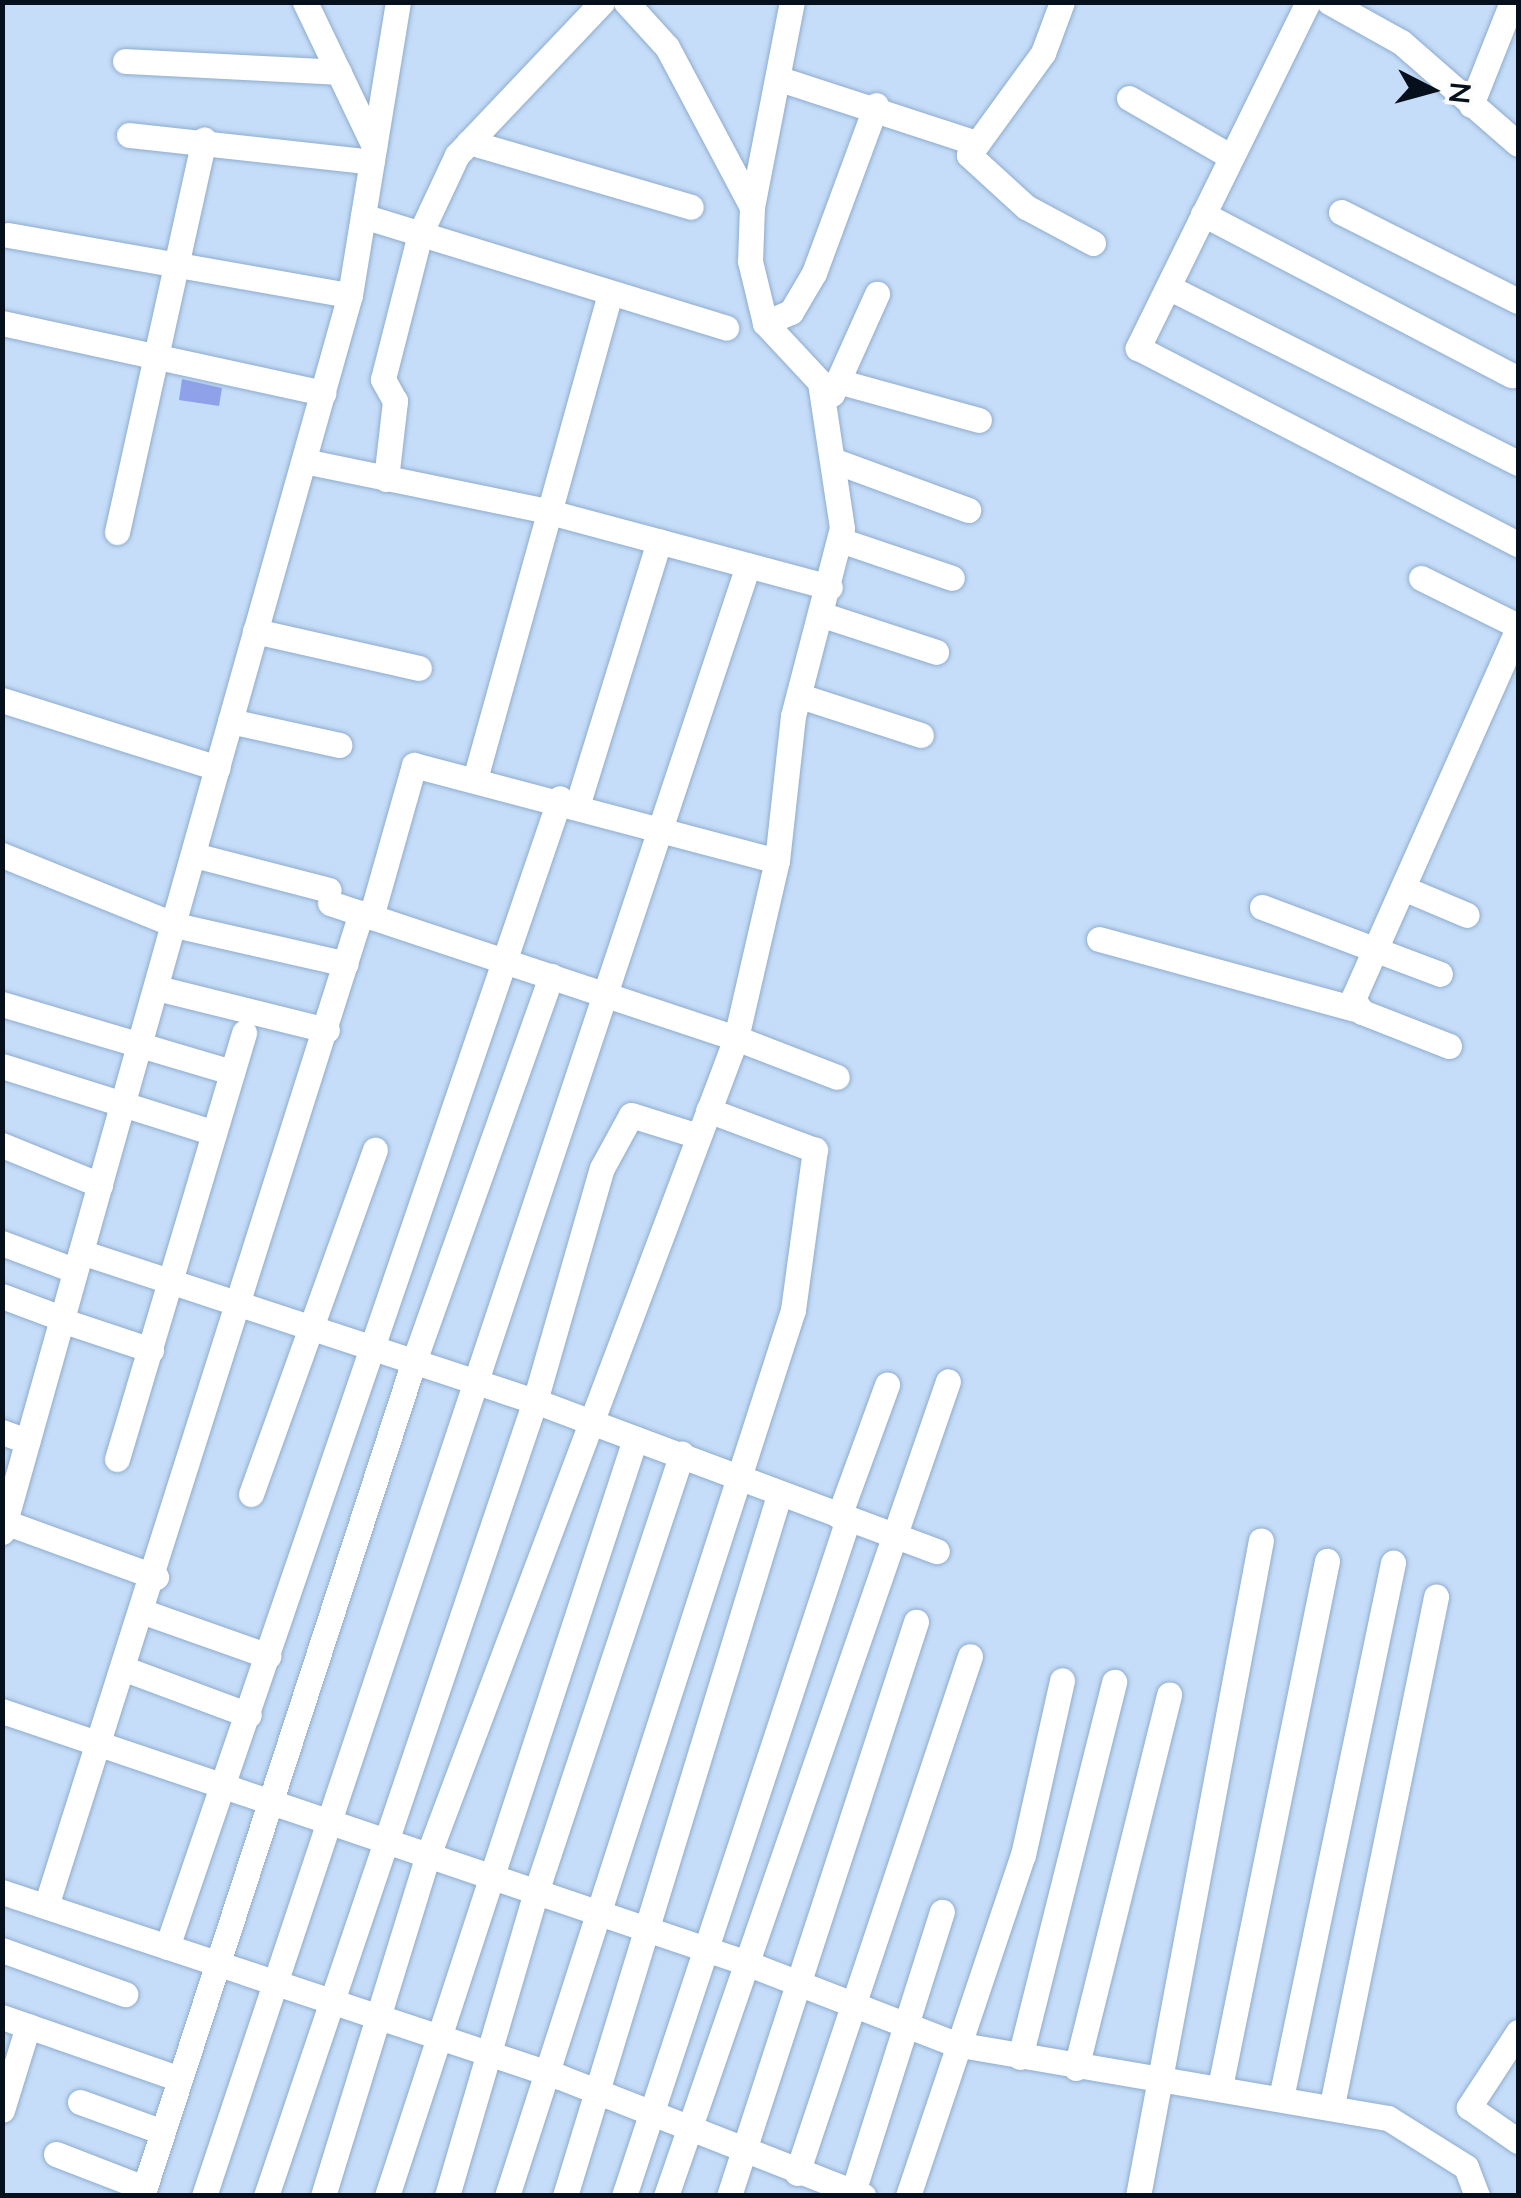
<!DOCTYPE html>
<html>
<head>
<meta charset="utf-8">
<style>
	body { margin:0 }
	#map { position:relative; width:1521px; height:2198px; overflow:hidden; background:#c5ddf9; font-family:Lato,sans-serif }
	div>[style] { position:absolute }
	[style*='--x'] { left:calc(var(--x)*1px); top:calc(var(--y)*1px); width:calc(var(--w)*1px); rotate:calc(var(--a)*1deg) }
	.building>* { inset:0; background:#8ea1e9 }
	.roads { filter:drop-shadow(0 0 2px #8faccd) drop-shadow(0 0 2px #8faccd) }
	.minor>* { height:25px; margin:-12.5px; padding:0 12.5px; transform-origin:12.5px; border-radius:12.5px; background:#fff }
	span { translate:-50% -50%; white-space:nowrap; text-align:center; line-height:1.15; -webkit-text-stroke:8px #fcfcfc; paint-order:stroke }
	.frame { position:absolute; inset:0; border:5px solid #06101c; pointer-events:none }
	.north { position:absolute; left:1381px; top:40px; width:100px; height:100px; -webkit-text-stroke:8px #fcfcfc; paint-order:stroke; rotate:96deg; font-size:28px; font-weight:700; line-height:40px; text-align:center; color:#06101c }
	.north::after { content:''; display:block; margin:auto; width:35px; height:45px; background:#06101c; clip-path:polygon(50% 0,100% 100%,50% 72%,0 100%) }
</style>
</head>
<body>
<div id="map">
	<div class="building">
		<div style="clip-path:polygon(182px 379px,222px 388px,219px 406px,179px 400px)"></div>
	</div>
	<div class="roads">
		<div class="minor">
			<div style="--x:305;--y:2;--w:160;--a:64.4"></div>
			<div style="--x:626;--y:2;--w:61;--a:47.7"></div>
			<div style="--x:667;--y:47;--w:181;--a:62"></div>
			<div style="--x:752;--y:207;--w:54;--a:92.1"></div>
			<div style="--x:750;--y:261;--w:64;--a:76.4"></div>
			<div style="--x:1062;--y:2;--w:54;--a:110.4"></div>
			<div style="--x:1043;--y:53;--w:126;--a:126"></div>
			<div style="--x:969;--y:155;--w:77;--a:42.4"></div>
			<div style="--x:1026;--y:207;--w:76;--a:28.2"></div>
			<div style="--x:1308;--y:2;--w:386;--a:116.2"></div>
			<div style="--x:1138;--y:348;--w:428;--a:27.3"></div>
			<div style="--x:1329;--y:2;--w:82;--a:29.1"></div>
			<div style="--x:1401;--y:42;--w:155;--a:41.1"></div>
			<div style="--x:125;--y:61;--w:214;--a:2.9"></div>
			<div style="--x:783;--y:80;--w:203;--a:18.1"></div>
			<div style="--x:1129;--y:98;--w:116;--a:29.9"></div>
			<div style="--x:1471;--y:105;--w:111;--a:-68.3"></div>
			<div style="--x:129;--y:135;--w:244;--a:6.3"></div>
			<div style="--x:469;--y:142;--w:231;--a:16.3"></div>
			<div style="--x:752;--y:207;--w:209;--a:-79"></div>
			<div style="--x:1341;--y:212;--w:198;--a:26.7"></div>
			<div style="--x:1203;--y:214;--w:348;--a:27.6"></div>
			<div style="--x:363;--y:216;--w:380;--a:17.1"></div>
			<div style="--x:8;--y:235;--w:347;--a:10"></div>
			<div style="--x:1168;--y:287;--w:392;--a:26.7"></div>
			<div style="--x:2;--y:323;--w:329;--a:12.3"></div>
			<div style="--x:841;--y:382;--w:143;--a:15.4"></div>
			<div style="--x:832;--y:394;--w:110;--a:-65.8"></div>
			<div style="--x:304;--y:461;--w:243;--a:11.6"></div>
			<div style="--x:542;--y:510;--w:298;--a:15"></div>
			<div style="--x:835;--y:461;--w:142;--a:20.2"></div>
			<div style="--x:386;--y:479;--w:79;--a:-83.4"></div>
			<div style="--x:395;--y:401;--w:25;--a:-119"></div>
			<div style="--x:383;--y:379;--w:150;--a:-75.7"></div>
			<div style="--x:420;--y:234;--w:87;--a:-64.9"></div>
			<div style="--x:457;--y:155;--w:211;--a:-46.5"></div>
			<div style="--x:117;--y:532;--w:402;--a:-77.5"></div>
			<div style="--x:840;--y:540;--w:118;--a:18.7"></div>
			<div style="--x:1421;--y:578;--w:108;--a:26.3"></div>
			<div style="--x:823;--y:615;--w:119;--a:18.1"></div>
			<div style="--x:255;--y:631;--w:168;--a:12.7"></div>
			<div style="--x:800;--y:696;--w:127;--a:17.9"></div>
			<div style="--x:2;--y:700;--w:226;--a:17.5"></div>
			<div style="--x:230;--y:721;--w:112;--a:12.4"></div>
			<div style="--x:475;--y:779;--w:500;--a:-74.46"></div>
			<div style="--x:578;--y:803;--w:274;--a:-72.8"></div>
			<div style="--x:2;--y:855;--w:187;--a:22"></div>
			<div style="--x:175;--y:925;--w:175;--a:12.8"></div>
			<div style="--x:194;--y:855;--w:139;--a:14.5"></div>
			<div style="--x:1403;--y:888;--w:69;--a:22.9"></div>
			<div style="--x:330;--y:903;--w:428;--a:18.4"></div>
			<div style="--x:736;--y:1038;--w:182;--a:-77"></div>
			<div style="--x:777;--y:861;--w:146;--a:-83.7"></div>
			<div style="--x:793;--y:716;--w:194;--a:-75.4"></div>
			<div style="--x:842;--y:528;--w:148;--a:-98.6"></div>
			<div style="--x:820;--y:382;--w:81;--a:-133"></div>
			<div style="--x:765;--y:323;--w:28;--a:-23"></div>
			<div style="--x:791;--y:312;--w:45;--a:-59.5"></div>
			<div style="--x:814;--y:273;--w:179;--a:-69.7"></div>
			<div style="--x:1262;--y:907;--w:190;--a:20.6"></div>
			<div style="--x:371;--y:917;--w:158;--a:-74.2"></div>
			<div style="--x:414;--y:765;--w:375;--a:14.8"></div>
			<div style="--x:1099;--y:939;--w:265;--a:15.3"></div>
			<div style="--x:157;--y:988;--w:175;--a:13.9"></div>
			<div style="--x:2;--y:1004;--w:240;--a:16.5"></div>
			<div style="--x:1449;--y:1046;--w:93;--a:-158.7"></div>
			<div style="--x:1362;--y:1012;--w:16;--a:-125"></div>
			<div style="--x:1353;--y:999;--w:405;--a:-66"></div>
			<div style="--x:2;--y:1066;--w:222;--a:17.5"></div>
			<div style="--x:2;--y:1145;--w:106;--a:22.2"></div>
			<div style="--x:2;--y:1243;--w:74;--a:20.6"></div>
			<div style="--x:81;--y:1252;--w:478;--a:18.2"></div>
			<div style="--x:535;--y:1401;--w:429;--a:20.5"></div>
			<div style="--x:2;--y:1296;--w:63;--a:20.4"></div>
			<div style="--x:61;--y:1320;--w:95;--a:18.4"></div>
			<div style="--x:2;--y:1432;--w:27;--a:20"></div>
			<div style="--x:117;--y:1459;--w:445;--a:-73.4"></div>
			<div style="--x:251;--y:1494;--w:366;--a:-70.2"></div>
			<div style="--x:839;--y:1516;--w:140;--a:-69.9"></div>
			<div style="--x:2;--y:1521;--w:164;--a:20"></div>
			<div style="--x:2;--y:1532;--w:1285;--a:-74.29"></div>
			<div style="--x:350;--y:295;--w:297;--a:-80.7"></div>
			<div style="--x:144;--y:1612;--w:132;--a:19.5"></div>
			<div style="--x:125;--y:1669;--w:132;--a:20.4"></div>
			<div style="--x:2;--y:1711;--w:783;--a:18.69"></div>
			<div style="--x:744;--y:1962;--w:226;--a:21.2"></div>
			<div style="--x:955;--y:2044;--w:439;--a:9.7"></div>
			<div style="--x:1388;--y:2118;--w:92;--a:32.1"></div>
			<div style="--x:1466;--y:2167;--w:31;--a:69"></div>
			<div style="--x:2;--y:1892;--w:588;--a:18.34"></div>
			<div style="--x:560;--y:2077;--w:326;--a:21.4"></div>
			<div style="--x:46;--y:1906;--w:1042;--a:-72.4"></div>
			<div style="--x:167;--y:1947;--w:1214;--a:-71.12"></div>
			<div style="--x:2;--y:1950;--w:131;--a:19.7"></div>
			<div style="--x:2;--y:2017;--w:188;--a:19.2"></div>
			<div style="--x:1518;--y:2032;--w:90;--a:123.2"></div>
			<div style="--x:1469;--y:2107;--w:60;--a:34.8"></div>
			<div style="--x:1020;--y:2057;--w:387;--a:-75.9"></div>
			<div style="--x:1076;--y:2068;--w:385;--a:-76"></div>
			<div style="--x:1220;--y:2087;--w:537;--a:-78.5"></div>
			<div style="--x:1281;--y:2098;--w:547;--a:-78.18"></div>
			<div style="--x:80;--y:2102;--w:88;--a:19.9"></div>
			<div style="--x:1332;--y:2105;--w:519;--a:-78.43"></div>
			<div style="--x:2;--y:2110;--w:88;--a:-72.8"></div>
			<div style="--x:56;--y:2154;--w:94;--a:21.1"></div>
			<div style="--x:797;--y:2173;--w:545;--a:-71.5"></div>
			<div style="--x:853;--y:2192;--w:294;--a:-72.4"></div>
			<div style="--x:142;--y:2196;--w:875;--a:-71.96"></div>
			<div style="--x:413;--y:1364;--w:412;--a:-70.4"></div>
			<div style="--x:204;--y:2196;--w:1719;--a:-71.55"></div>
			<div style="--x:266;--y:2196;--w:839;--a:-71.31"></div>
			<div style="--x:535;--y:1401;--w:242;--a:-74"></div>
			<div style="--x:602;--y:1168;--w:60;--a:-61.3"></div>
			<div style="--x:631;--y:1115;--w:70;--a:17.4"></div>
			<div style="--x:323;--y:2196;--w:354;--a:-72.9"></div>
			<div style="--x:427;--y:1858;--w:876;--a:-69.35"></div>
			<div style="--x:736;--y:1038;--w:108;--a:21.1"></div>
			<div style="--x:387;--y:2196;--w:797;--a:-71.86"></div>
			<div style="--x:447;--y:2196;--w:317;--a:-73.7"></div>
			<div style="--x:536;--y:1892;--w:462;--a:-71.6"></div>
			<div style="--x:507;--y:2196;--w:931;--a:-72.11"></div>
			<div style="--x:793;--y:1310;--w:162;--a:-82.2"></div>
			<div style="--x:815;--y:1150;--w:114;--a:-159.5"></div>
			<div style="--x:565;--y:2196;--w:733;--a:-73.02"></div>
			<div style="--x:624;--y:2196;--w:713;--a:-71.69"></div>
			<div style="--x:666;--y:2196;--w:862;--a:-70.91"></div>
			<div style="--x:729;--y:2196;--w:604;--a:-71.96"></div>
			<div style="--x:908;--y:2196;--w:360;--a:-71.4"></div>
			<div style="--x:1023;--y:1855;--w:179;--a:-77.4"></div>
			<div style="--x:1138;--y:2196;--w:667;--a:-79.38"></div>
		</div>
	</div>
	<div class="frame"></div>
	<div class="north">N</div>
</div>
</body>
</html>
